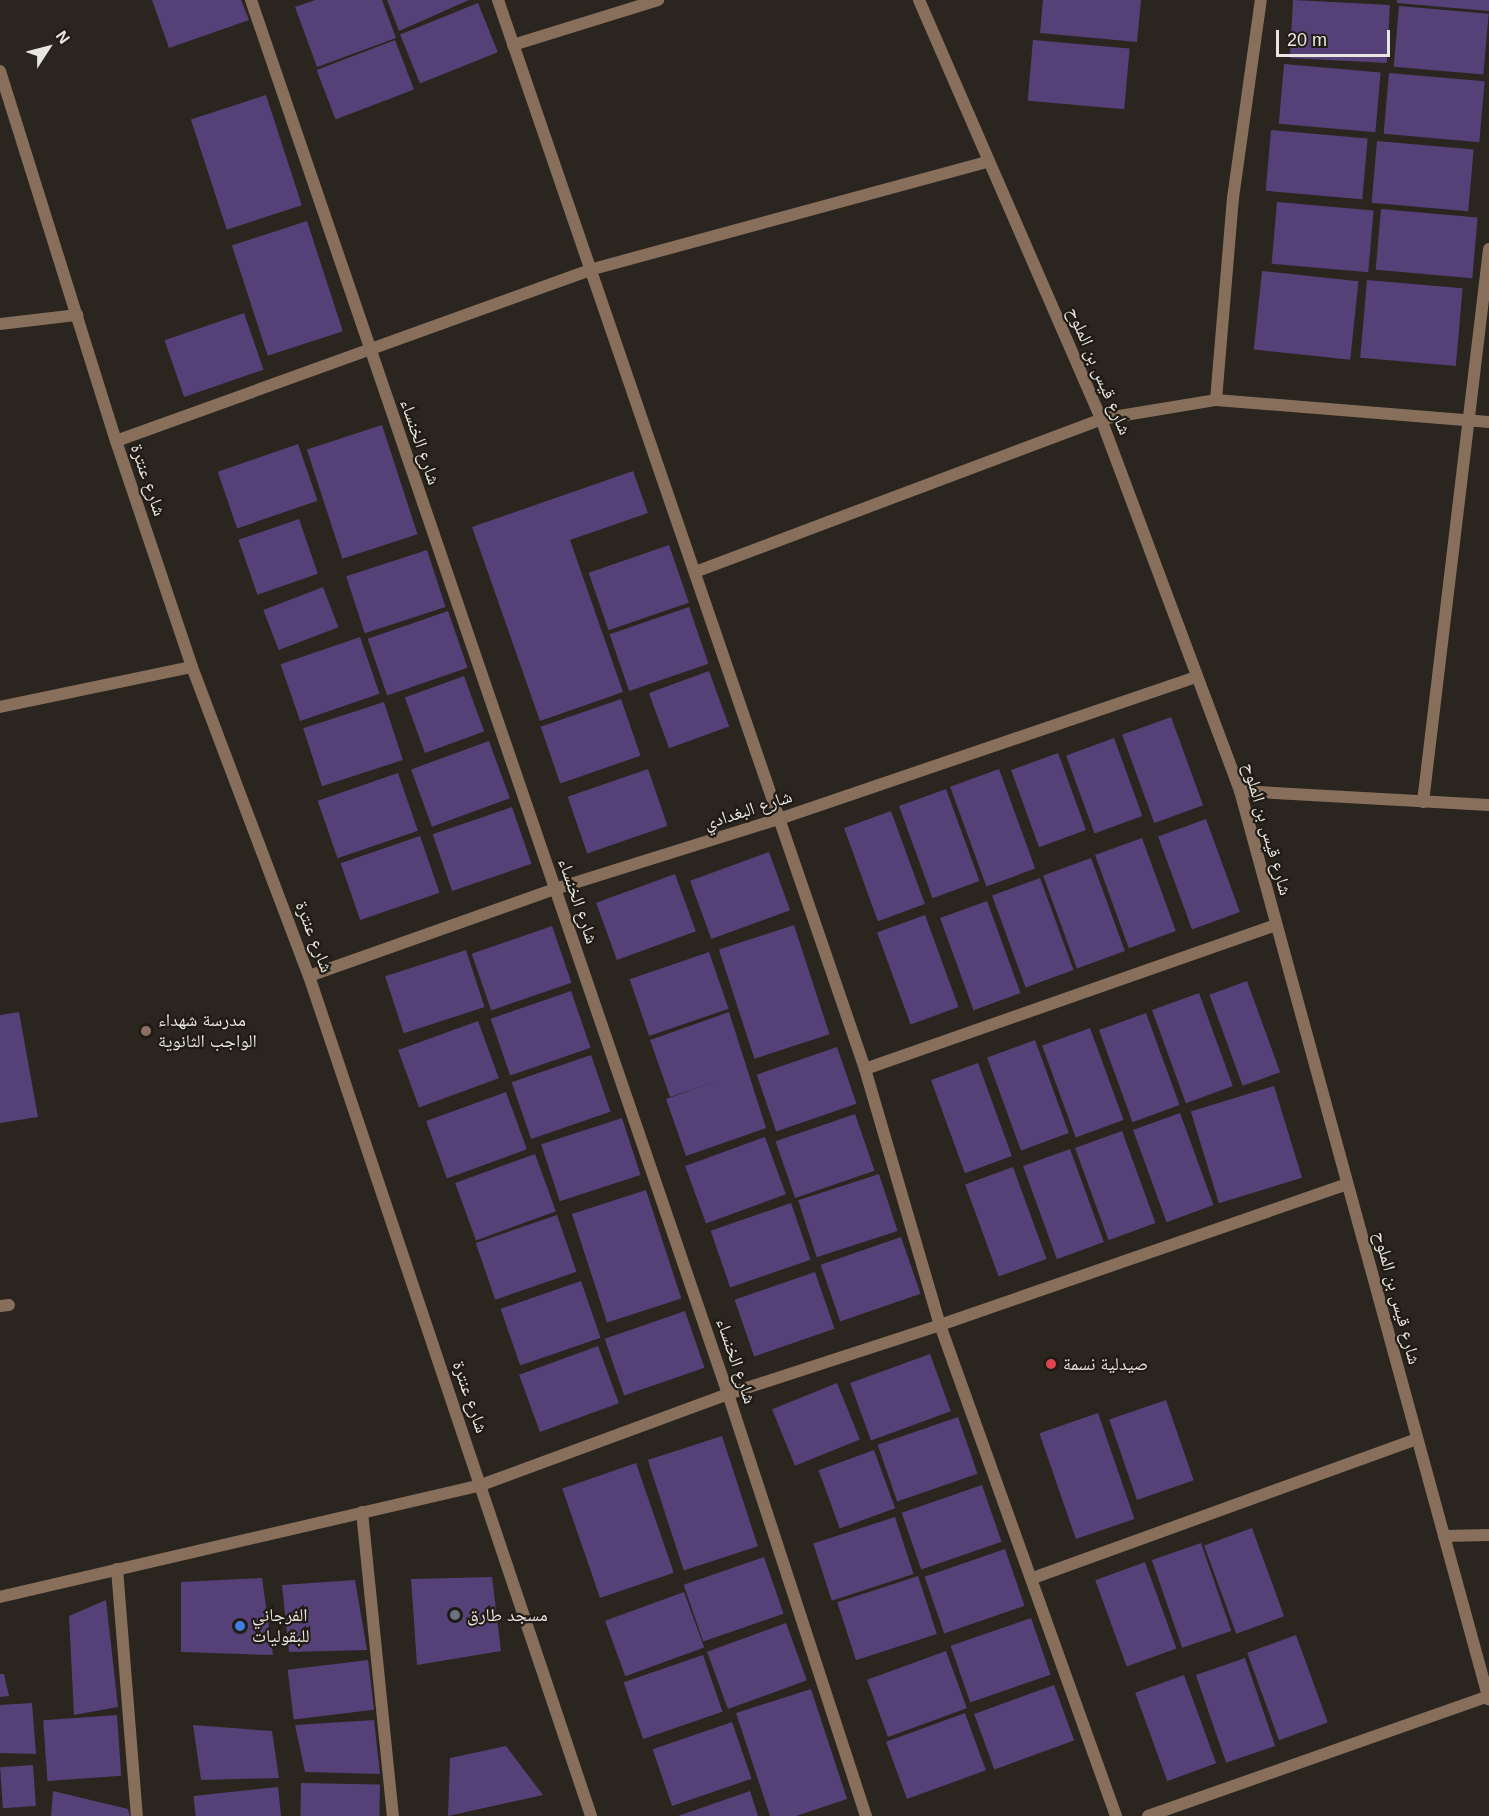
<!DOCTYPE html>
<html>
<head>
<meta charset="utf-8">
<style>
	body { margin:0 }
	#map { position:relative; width:1489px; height:1816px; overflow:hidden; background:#2a251e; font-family:Arial,"Noto Naskh Arabic",sans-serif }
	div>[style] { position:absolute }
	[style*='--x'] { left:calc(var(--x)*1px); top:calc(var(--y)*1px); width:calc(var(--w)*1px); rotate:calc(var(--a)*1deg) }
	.building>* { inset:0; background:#554077; transform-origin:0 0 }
	.service>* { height:12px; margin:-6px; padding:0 6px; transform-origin:6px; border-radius:6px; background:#876f5c }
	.minor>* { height:12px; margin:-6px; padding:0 6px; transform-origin:6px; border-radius:6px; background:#876f5c }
	.dots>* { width:16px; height:16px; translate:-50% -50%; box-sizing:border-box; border:3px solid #201c15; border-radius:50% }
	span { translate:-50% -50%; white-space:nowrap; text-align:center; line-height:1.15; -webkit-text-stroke:4.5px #201c15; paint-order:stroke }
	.street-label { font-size:18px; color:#e9e6e1 }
	.poi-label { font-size:18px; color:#e9e6e1 }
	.left { translate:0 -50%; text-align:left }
	.north { position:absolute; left:18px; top:18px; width:60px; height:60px; -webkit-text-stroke:4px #201c15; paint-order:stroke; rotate:54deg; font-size:16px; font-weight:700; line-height:24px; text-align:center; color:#e9e6e1 }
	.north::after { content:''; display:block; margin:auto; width:21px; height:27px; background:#e9e6e1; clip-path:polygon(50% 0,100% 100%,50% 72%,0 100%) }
	.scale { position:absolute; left:1276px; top:30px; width:114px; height:27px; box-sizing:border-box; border:3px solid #e9e6e1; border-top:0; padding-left:8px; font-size:18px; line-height:21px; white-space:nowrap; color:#e9e6e1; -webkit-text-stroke:4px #201c15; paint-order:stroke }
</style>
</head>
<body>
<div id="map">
	<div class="building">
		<div style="clip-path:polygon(152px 0,241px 0,249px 20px,169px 48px)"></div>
		<div style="clip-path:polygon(315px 0,382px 0,396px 38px,317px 67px,295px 7px)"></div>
		<div style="clip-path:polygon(387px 0,469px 0,399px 31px)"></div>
		<div style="clip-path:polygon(1043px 0,1141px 0,1137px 42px,1040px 33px)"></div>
		<div style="left:1293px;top:0;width:97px;height:58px;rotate:3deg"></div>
		<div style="clip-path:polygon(1397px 0,1489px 0,1489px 11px,1397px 3px)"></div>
		<div style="left:478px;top:3px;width:53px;height:84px;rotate:68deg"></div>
		<div style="left:1399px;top:6px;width:90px;height:61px;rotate:5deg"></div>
		<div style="left:395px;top:40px;width:53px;height:84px;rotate:69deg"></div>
		<div style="left:1033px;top:40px;width:97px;height:61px;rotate:5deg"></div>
		<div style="left:1284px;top:64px;width:97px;height:60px;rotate:5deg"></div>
		<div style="left:1389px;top:73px;width:96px;height:61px;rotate:5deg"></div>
		<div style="left:266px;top:95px;width:116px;height:79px;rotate:72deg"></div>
		<div style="left:1271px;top:130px;width:97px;height:61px;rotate:5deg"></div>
		<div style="left:1377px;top:141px;width:97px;height:62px;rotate:5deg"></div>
		<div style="left:1277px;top:202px;width:97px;height:62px;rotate:5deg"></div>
		<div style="left:1381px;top:209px;width:97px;height:61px;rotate:5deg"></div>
		<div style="left:307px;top:221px;width:116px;height:79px;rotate:72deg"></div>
		<div style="left:1262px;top:271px;width:97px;height:79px;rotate:6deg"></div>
		<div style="left:1367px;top:280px;width:96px;height:78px;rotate:5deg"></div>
		<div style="left:244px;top:313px;width:60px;height:84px;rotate:71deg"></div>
		<div style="left:382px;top:425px;width:115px;height:79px;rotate:72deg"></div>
		<div style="left:298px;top:444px;width:60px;height:85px;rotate:71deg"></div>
		<div style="clip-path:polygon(633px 471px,648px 513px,570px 540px,623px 692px,540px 721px,472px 527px)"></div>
		<div style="left:299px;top:519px;width:58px;height:64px;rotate:71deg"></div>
		<div style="left:669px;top:545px;width:61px;height:85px;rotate:71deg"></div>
		<div style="left:427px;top:550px;width:60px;height:85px;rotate:72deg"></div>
		<div style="left:323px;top:587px;width:43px;height:64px;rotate:69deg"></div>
		<div style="left:689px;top:607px;width:60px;height:84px;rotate:71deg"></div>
		<div style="left:448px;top:611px;width:60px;height:85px;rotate:71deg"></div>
		<div style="left:360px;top:637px;width:60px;height:84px;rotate:71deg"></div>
		<div style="left:709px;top:671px;width:59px;height:64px;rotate:70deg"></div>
		<div style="left:464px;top:676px;width:59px;height:63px;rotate:70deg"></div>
		<div style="left:621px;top:699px;width:60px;height:85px;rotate:71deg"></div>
		<div style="left:384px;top:702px;width:61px;height:85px;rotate:72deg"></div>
		<div style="left:1171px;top:717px;width:94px;height:52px;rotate:70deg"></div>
		<div style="left:1114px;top:738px;width:83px;height:51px;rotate:70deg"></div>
		<div style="left:489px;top:741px;width:61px;height:83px;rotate:70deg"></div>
		<div style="left:1058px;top:753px;width:82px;height:50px;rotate:70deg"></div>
		<div style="left:648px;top:769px;width:60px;height:85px;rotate:71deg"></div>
		<div style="left:999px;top:769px;width:106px;height:52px;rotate:70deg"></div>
		<div style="left:398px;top:773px;width:61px;height:85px;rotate:71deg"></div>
		<div style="left:946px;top:789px;width:98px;height:50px;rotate:70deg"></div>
		<div style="left:512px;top:807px;width:60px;height:84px;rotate:71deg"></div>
		<div style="left:891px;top:811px;width:99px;height:50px;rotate:70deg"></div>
		<div style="left:1206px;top:819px;width:99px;height:51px;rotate:70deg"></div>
		<div style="left:420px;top:836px;width:60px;height:84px;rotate:71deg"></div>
		<div style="left:1142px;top:838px;width:99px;height:50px;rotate:70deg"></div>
		<div style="left:769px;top:852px;width:62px;height:84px;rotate:70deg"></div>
		<div style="left:1091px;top:858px;width:99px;height:51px;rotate:70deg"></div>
		<div style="left:675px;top:874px;width:61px;height:84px;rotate:70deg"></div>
		<div style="left:1040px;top:878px;width:98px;height:51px;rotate:70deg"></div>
		<div style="left:987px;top:901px;width:98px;height:50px;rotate:70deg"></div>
		<div style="left:925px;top:915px;width:98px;height:51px;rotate:70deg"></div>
		<div style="left:794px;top:925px;width:115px;height:79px;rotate:72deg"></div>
		<div style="left:552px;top:926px;width:60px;height:85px;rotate:71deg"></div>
		<div style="left:466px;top:950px;width:60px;height:85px;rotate:72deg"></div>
		<div style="left:709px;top:952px;width:60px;height:84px;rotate:71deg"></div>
		<div style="left:1247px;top:981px;width:97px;height:40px;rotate:70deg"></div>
		<div style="left:571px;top:991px;width:60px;height:85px;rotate:71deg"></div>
		<div style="left:1199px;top:993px;width:99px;height:50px;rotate:70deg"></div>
		<div style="clip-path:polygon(19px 1012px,38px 1117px,0 1123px,0 1015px)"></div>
		<div style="clip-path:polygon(729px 1012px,766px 1128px,686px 1156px,666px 1099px,720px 1080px,670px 1097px,650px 1040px)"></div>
		<div style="left:1146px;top:1013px;width:98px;height:50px;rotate:70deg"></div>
		<div style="left:478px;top:1021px;width:61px;height:85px;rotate:70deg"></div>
		<div style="left:1090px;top:1028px;width:98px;height:51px;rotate:70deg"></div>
		<div style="left:1035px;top:1040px;width:99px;height:51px;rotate:70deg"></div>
		<div style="left:837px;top:1047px;width:60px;height:85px;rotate:71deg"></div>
		<div style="left:591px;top:1055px;width:60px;height:84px;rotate:71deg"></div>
		<div style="left:978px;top:1063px;width:99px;height:50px;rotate:70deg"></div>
		<div style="left:1274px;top:1086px;width:96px;height:87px;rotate:73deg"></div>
		<div style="left:506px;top:1092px;width:61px;height:85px;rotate:70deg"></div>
		<div style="left:1180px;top:1113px;width:98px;height:50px;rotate:70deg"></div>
		<div style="left:855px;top:1114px;width:60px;height:84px;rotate:71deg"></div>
		<div style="left:622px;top:1118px;width:60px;height:85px;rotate:72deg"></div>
		<div style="left:1122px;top:1131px;width:98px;height:50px;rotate:70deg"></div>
		<div style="left:765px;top:1137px;width:61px;height:85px;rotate:70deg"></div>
		<div style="left:1070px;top:1149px;width:99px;height:50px;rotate:70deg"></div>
		<div style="left:535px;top:1154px;width:61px;height:85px;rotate:70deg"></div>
		<div style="left:1013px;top:1167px;width:98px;height:51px;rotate:70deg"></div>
		<div style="left:879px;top:1174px;width:60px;height:85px;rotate:72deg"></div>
		<div style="left:646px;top:1190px;width:114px;height:78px;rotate:72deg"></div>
		<div style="left:791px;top:1203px;width:60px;height:85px;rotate:71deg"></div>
		<div style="left:557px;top:1215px;width:60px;height:86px;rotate:71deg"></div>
		<div style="left:901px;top:1237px;width:60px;height:85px;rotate:71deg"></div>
		<div style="left:815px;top:1272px;width:60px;height:85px;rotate:71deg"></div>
		<div style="left:581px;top:1281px;width:60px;height:85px;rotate:71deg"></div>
		<div style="left:685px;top:1311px;width:60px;height:85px;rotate:71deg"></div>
		<div style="left:598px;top:1346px;width:61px;height:84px;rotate:70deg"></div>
		<div style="left:930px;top:1354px;width:61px;height:85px;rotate:70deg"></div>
		<div style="left:837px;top:1383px;width:61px;height:70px;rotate:68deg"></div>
		<div style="left:1166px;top:1400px;width:85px;height:60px;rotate:71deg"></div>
		<div style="left:1098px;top:1413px;width:112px;height:62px;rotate:71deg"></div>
		<div style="left:958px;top:1417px;width:60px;height:85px;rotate:71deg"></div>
		<div style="left:722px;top:1436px;width:116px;height:78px;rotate:72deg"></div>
		<div style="left:874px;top:1450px;width:62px;height:59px;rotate:70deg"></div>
		<div style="left:636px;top:1463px;width:116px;height:78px;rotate:71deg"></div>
		<div style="left:982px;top:1485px;width:60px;height:85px;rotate:71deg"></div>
		<div style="left:895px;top:1517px;width:60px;height:86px;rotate:72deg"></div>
		<div style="left:1252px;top:1528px;width:94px;height:51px;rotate:70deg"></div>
		<div style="left:1201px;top:1543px;width:93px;height:52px;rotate:71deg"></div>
		<div style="left:1005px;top:1549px;width:60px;height:85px;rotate:71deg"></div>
		<div style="left:764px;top:1557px;width:60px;height:85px;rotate:71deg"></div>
		<div style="left:1145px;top:1562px;width:92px;height:53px;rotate:70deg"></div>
		<div style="left:918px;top:1576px;width:61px;height:85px;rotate:72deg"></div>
		<div style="clip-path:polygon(492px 1577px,501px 1651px,417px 1665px,411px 1579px)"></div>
		<div style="clip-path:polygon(262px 1578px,273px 1655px,181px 1652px,181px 1582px)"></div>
		<div style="clip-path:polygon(355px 1580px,367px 1650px,289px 1652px,282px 1585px)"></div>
		<div style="left:684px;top:1592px;width:59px;height:84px;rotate:70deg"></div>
		<div style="clip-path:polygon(106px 1600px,118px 1707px,74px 1715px,69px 1616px)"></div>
		<div style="left:1031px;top:1618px;width:60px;height:85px;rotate:71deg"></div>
		<div style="left:786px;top:1623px;width:61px;height:84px;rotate:70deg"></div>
		<div style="left:1296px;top:1635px;width:93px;height:52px;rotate:70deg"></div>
		<div style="left:946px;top:1651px;width:61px;height:84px;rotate:70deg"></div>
		<div style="left:703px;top:1655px;width:60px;height:84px;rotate:71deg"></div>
		<div style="left:1245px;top:1658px;width:93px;height:52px;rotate:71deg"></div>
		<div style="left:368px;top:1660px;width:50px;height:81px;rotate:83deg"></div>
		<div style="clip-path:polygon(0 1674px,4px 1674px,9px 1696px,0 1697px)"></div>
		<div style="left:1184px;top:1675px;width:94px;height:52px;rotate:70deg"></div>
		<div style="left:1054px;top:1685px;width:59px;height:85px;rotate:70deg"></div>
		<div style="clip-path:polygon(811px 1689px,847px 1799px,796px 1816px,770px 1816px,736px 1713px)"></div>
		<div style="clip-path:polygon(32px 1703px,36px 1754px,0 1753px,0 1705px)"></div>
		<div style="left:965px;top:1713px;width:61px;height:84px;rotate:70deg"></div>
		<div style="left:117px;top:1715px;width:61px;height:74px;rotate:86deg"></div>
		<div style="clip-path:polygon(374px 1720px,380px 1774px,305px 1772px,295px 1725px)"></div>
		<div style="left:732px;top:1722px;width:60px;height:84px;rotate:71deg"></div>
		<div style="clip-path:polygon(193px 1725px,272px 1731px,279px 1778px,201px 1780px)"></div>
		<div style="clip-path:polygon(506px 1746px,543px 1795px,448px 1816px,450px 1758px)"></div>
		<div style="left:33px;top:1765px;width:41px;height:33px;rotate:86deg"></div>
		<div style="left:301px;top:1783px;width:79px;height:33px;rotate:1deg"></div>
		<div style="left:278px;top:1787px;width:29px;height:85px;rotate:84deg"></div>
		<div style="clip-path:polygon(53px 1791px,128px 1809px,130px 1816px,51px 1816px)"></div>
		<div style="clip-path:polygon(750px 1791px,758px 1816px,678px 1816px)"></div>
	</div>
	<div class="service">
		<div style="--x:0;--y:1306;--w:9;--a:-6"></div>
	</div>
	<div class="minor">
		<div style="--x:251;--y:0;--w:1473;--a:71.11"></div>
		<div style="--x:728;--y:1394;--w:444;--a:71.9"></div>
		<div style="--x:498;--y:0;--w:1130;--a:71.05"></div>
		<div style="--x:865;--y:1069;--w:267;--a:73.7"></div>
		<div style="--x:940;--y:1325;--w:522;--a:70.28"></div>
		<div style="--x:919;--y:0;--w:457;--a:66.5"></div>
		<div style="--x:1101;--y:419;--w:397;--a:69.5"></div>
		<div style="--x:1240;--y:791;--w:942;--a:74.68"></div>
		<div style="--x:513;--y:45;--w:152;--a:-17.2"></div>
		<div style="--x:0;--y:71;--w:388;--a:72.6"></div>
		<div style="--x:116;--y:441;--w:238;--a:71.4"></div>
		<div style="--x:192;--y:667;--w:330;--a:69.3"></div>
		<div style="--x:309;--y:976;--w:886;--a:71.44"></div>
		<div style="--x:0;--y:324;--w:78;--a:-6.7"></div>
		<div style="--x:1216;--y:400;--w:203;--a:-85.2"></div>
		<div style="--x:1233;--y:198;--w:200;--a:-82"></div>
		<div style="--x:116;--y:441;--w:507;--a:-19.83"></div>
		<div style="--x:593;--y:269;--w:408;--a:-15.2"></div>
		<div style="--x:695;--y:572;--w:434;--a:-20.6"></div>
		<div style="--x:1101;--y:419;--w:117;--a:-9.4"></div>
		<div style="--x:1216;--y:400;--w:274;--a:4.6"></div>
		<div style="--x:0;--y:707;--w:196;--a:-11.8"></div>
		<div style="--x:1240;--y:791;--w:249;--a:3.2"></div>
		<div style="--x:1423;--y:802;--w:557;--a:-83.19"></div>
		<div style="--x:309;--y:976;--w:261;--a:-19.5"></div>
		<div style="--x:555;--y:889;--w:235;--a:-17.4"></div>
		<div style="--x:779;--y:819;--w:441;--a:-18.8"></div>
		<div style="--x:865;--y:1069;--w:435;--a:-19.3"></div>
		<div style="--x:362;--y:1512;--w:306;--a:84.2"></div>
		<div style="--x:1444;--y:1536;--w:45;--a:-1.3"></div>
		<div style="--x:117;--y:1569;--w:248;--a:85.4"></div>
		<div style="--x:1033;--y:1578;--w:408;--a:-19.9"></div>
		<div style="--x:0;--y:1597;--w:494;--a:-13.1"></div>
		<div style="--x:481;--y:1485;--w:263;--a:-20.2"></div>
		<div style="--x:728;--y:1394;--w:223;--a:-18"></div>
		<div style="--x:940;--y:1325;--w:431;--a:-19.1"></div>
		<div style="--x:1148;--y:1816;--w:361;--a:-19.4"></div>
	</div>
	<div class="dots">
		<div style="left:146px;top:1031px;background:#8d6e63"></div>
		<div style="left:1051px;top:1364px;background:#e0444e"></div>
		<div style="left:455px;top:1615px;background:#6b7280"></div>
		<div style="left:240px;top:1626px;background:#3f7fe0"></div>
	</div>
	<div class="street-label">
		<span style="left:1099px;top:371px;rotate:67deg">شارع قيس بن الملوح</span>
		<span style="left:420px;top:442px;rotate:71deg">شارع الخنساء</span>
		<span style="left:148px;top:480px;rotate:71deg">شارع عنترة</span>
		<span style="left:748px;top:810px;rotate:-18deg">شارع البغدادي</span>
		<span style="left:1267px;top:829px;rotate:74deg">شارع قيس بن الملوح</span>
		<span style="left:578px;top:901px;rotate:71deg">شارع الخنساء</span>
		<span style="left:314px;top:937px;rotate:69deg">شارع عنترة</span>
		<span style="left:1397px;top:1298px;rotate:75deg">شارع قيس بن الملوح</span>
		<span style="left:736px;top:1361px;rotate:71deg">شارع الخنساء</span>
		<span style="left:470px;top:1397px;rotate:71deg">شارع عنترة</span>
	</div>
	<div class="poi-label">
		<span class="left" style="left:158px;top:1031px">مدرسة شهداء<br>الواجب الثانوية</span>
		<span class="left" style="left:1063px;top:1364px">صيدلية نسمة</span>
		<span class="left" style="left:467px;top:1615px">مسجد طارق</span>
		<span class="left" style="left:252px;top:1626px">الفرجاني<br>للبقوليات</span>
	</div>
	<div class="north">N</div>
	<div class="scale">20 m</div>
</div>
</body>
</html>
